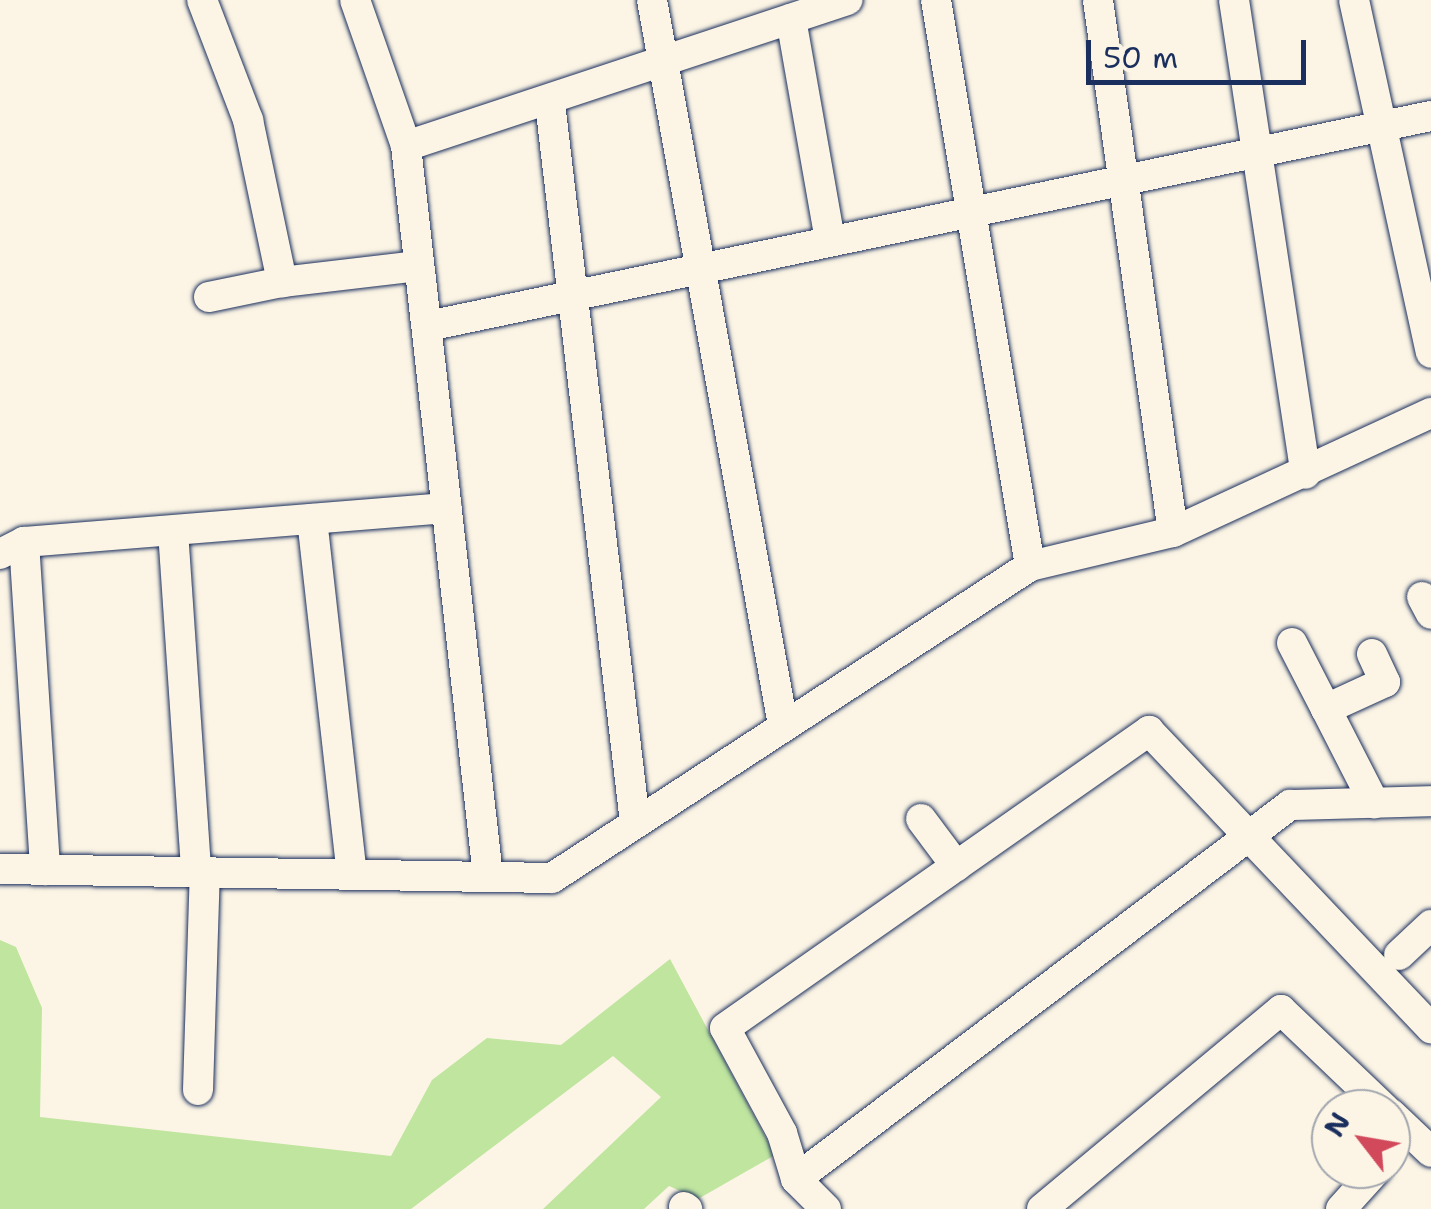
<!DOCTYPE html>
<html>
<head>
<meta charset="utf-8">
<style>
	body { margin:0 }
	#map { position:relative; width:1431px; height:1209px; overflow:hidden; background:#fcf5e5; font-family:"Shantell Sans",sans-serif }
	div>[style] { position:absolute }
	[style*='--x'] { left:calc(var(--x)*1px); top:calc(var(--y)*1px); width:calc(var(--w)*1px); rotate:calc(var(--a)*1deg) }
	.green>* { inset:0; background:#bfe59f }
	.roads { filter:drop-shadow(0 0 2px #1b2f5e) drop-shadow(0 0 2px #1b2f5e) }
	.street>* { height:30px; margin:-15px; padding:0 15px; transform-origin:15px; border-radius:15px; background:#fcf5e5 }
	span { translate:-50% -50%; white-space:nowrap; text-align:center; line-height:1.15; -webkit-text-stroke:8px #fcf5e5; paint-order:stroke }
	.north { position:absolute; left:1311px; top:1089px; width:100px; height:100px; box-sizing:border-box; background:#fcf5e5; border:2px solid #a2a6af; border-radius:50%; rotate:301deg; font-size:28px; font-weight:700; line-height:40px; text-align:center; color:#1b2f5e }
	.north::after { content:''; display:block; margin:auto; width:35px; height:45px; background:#d1495b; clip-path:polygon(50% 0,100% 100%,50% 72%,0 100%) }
	.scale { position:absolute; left:1086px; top:40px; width:220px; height:45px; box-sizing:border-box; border:5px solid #1b2f5e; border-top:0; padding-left:12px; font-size:30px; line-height:35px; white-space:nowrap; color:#1b2f5e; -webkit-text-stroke:8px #fcf5e5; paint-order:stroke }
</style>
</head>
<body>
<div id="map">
	<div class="green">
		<div style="clip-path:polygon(0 940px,16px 947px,42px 1008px,40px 1117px,391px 1156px,432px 1080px,487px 1038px,561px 1045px,670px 959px,775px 1155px,698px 1199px,669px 1186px,644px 1209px,543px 1209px,661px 1097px,613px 1056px,411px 1209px,0 1209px)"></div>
	</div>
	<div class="roads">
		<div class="street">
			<div style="--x:202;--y:0;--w:129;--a:69"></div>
			<div style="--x:248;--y:120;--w:166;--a:78.1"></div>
			<div style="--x:282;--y:282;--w:137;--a:-6.7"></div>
			<div style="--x:355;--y:0;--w:155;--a:70.7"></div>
			<div style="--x:652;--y:0;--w:737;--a:79.76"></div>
			<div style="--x:936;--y:0;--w:574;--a:80.57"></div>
			<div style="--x:1098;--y:0;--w:537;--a:81.98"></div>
			<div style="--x:1234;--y:0;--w:479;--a:81.4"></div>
			<div style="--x:1354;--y:0;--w:361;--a:77.7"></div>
			<div style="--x:791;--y:19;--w:225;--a:80"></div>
			<div style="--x:550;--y:103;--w:724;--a:83.26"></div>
			<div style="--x:209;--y:297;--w:75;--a:-11.6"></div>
			<div style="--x:428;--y:326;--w:1025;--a:-11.83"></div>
			<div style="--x:312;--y:519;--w:357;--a:83.6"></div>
			<div style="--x:173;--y:531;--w:342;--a:86.1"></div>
			<div style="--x:24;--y:542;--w:329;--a:86.3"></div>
			<div style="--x:0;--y:554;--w:27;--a:-27"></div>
			<div style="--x:24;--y:542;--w:424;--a:-4.6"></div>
			<div style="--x:1422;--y:597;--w:19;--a:62"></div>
			<div style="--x:1292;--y:643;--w:74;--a:62.7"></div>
			<div style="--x:1372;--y:654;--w:31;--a:65"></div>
			<div style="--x:1385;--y:682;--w:65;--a:155.4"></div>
			<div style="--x:1326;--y:709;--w:106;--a:62.9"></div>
			<div style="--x:921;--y:819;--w:59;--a:53.3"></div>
			<div style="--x:0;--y:869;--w:552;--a:0.93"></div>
			<div style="--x:552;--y:878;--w:571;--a:-33.13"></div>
			<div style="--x:1030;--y:566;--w:147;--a:-13.4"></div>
			<div style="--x:1173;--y:532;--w:284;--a:-24.8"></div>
			<div style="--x:488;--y:876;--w:735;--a:-96.41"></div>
			<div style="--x:406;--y:146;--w:465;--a:-18.3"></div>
			<div style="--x:1399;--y:955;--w:44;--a:-43.2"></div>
			<div style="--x:198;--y:1090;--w:218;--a:-88.2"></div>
			<div style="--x:1391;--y:1114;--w:55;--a:43.5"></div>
			<div style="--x:796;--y:1179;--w:620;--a:-37.13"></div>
			<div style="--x:1290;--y:805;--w:141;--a:-1.6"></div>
			<div style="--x:684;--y:1207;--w:4;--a:34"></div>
			<div style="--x:826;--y:1209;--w:42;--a:-135"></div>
			<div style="--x:796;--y:1179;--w:48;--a:-106.9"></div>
			<div style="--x:782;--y:1133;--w:119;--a:-118.5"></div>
			<div style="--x:725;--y:1028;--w:518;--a:-35.01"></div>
			<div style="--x:1149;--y:731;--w:410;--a:46.5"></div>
			<div style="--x:1042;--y:1209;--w:311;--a:-39.8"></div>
			<div style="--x:1281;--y:1010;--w:144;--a:43.6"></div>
			<div style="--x:1341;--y:1209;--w:54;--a:-48"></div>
		</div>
	</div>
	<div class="north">N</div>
	<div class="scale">50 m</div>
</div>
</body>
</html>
